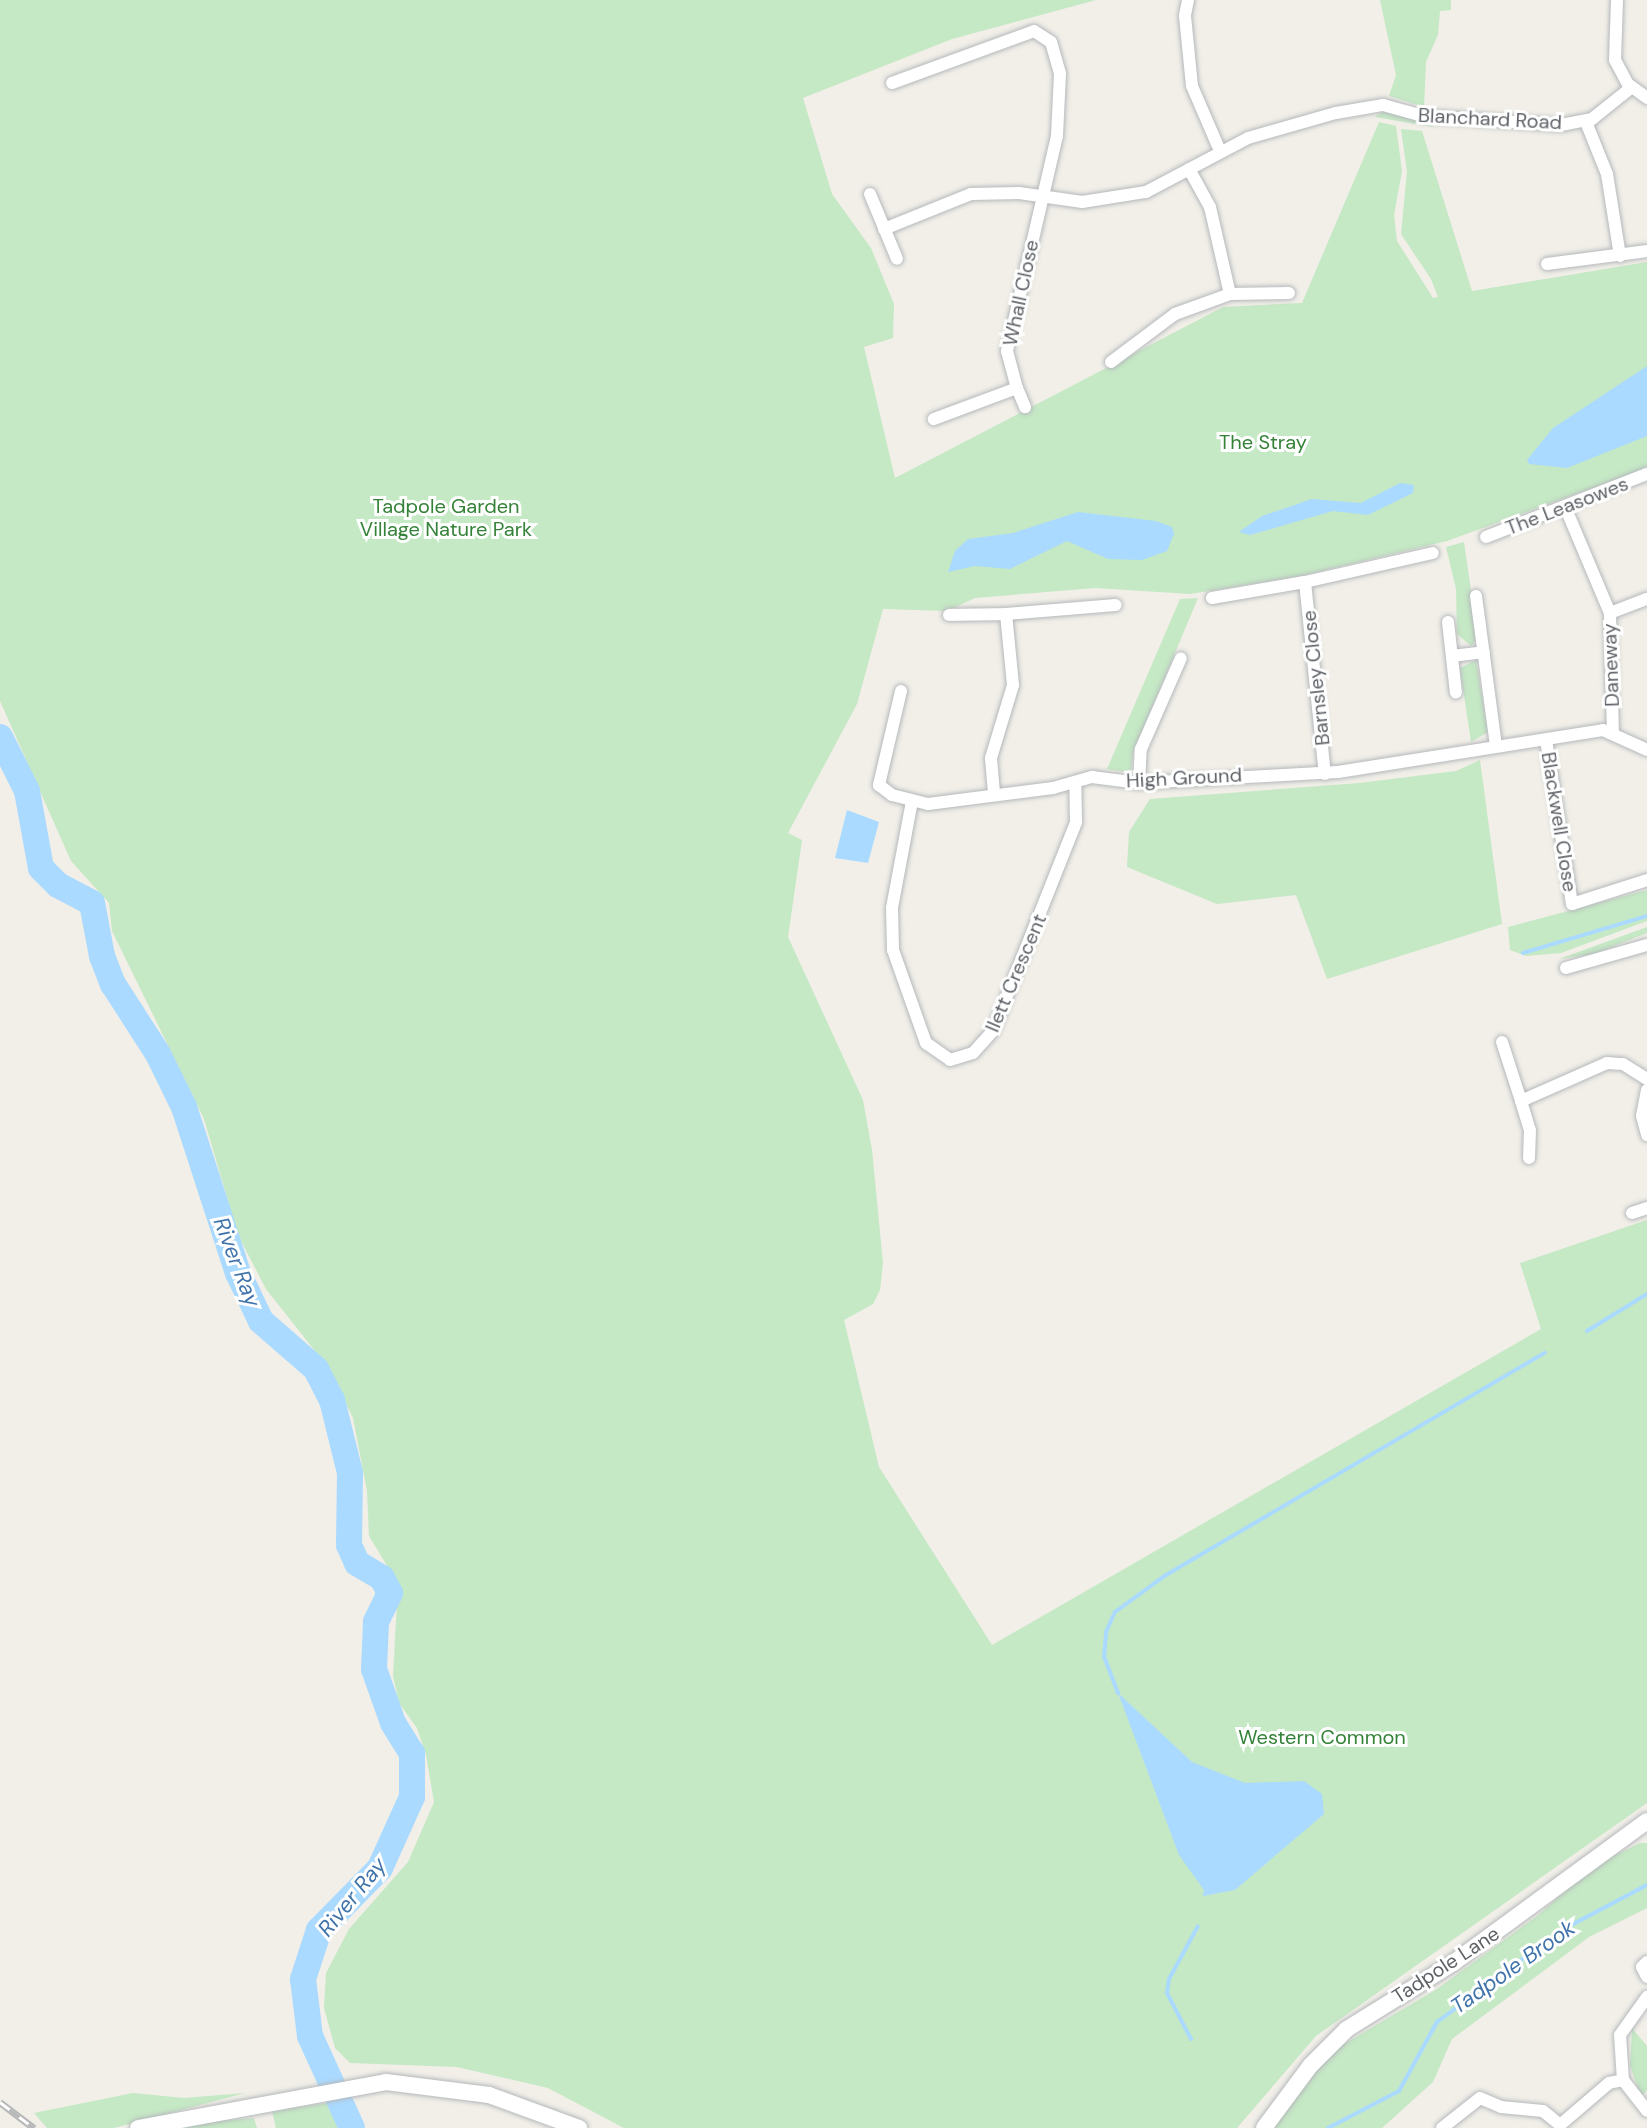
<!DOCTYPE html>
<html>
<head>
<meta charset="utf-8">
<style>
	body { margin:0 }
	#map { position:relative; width:1647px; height:2128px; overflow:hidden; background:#f1efe8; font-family:"DM Sans",sans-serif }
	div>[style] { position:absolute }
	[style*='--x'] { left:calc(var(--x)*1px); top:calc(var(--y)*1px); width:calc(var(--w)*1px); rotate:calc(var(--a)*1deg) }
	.green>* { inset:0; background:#c5e8c5 }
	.water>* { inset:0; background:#aadaff }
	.stream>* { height:4px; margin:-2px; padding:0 2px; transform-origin:2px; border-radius:2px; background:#aadaff }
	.river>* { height:26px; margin:-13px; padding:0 13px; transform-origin:13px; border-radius:13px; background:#aadaff }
	.roads { filter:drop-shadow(0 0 2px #b5b8bc) drop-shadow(0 0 2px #b5b8bc) }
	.minor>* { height:12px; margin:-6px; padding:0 6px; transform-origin:6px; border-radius:6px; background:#fff }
	.tertiary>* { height:16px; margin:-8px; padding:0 8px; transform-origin:8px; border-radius:8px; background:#fff }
	.rail>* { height:7px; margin-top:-3.5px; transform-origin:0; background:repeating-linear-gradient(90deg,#fff 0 12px,#b6b7b8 0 24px); box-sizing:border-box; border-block:2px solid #b6b7b8 }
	span { translate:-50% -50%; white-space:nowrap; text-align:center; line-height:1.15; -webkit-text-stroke:6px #fff; paint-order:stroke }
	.street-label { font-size:20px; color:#5f6368 }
	.park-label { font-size:20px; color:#348238 }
	.water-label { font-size:22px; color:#4174aa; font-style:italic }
</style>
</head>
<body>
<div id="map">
	<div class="green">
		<div style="clip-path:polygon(0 0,1096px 0,952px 39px,803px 98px,832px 194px,871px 248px,894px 304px,893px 338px,864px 347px,895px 478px,1223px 307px,1302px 303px,1379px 122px,1396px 126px,1402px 171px,1394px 215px,1397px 241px,1433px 298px,1438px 297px,1431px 279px,1401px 234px,1407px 172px,1401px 129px,1422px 131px,1472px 291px,1647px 262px,1647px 468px,1447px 541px,1300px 576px,1190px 594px,1095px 588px,975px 598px,947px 611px,883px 609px,857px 704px,788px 833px,802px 840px,788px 937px,863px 1100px,872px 1150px,883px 1263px,880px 1290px,873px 1304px,844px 1320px,879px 1467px,992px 1645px,1541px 1329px,1520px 1263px,1647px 1220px,1647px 1803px,1316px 2036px,1237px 2128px,624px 2128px,548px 2088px,457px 2067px,350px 2063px,335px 2048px,324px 2008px,326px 1973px,349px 1929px,408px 1862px,434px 1802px,426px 1755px,417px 1728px,399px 1703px,393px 1676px,398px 1584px,369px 1536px,367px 1491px,353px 1418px,326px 1365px,266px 1289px,238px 1235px,204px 1119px,112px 931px,109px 903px,71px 861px,0 701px)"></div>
		<div style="clip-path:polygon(1380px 0,1451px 0,1451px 10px,1440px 11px,1438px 35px,1426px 62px,1424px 107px,1389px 96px,1396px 75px)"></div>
		<div style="clip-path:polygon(1383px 111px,1431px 122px,1433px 127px,1375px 117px)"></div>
		<div style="clip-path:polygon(1464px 542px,1478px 639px,1471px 646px,1457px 634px,1456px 589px,1446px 547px)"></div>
		<div style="clip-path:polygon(1198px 598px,1133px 753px,1131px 773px,1107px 769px,1180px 599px)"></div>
		<div style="clip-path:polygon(1476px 660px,1488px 732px,1471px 742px,1460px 668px)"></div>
		<div style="clip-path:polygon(1480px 760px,1502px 924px,1327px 979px,1296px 895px,1217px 904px,1127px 867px,1129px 832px,1150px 799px,1359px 783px,1456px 771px)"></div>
		<div style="clip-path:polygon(1647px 890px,1647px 921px,1561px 953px,1526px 956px,1510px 950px,1508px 927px)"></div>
		<div style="clip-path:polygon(1647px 927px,1647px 933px,1594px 954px,1559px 959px)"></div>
		<div style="clip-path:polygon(1640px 1843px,1647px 1843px,1647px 1908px,1589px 1937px,1452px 2039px,1433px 2082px,1382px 2128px,1272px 2128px,1329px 2053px,1437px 1989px,1537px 1916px,1595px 1865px)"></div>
		<div style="clip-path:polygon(1632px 2028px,1647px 2046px,1647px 2091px,1641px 2096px,1630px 2066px)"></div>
		<div style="clip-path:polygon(133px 2093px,184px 2098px,245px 2093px,114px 2128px,47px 2128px,34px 2113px)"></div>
		<div style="clip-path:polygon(328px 2103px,340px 2112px,345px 2128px,276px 2128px,272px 2111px)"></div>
		<div style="clip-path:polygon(254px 2118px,257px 2128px,164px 2128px,175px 2124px)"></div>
	</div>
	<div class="water">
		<div style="clip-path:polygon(1647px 366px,1647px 436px,1567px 468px,1529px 464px,1527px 460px,1553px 428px)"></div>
		<div style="clip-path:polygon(1400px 483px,1414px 485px,1413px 493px,1368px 515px,1333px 511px,1250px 535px,1239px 532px,1262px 516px,1312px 499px,1361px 503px)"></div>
		<div style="clip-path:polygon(1078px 512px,1156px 521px,1172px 527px,1174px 534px,1167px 551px,1142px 560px,1108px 559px,1067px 541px,1010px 569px,975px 566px,948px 572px,955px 551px,968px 539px,1013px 533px)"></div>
		<div style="clip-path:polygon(847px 810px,879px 822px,868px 863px,835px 858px)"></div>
		<div style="clip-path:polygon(1118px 1693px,1192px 1762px,1245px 1783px,1304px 1781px,1322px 1794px,1324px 1814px,1235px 1890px,1203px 1896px,1204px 1890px,1179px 1855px)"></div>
	</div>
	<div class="stream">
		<div style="--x:1523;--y:953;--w:129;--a:-16.6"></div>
		<div style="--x:1587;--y:1331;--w:70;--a:-31.7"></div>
		<div style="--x:1118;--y:1693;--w:39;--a:-111"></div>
		<div style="--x:1104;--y:1657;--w:25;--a:-85"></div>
		<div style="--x:1106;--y:1632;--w:22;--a:-66"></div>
		<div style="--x:1115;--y:1612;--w:63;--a:-36"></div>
		<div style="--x:1166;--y:1575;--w:439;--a:-30.4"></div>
		<div style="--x:1191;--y:2039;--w:52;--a:-117.6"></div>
		<div style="--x:1167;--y:1993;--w:14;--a:-82"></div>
		<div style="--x:1169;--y:1979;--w:60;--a:-61.3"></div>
		<div style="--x:1328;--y:2128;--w:80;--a:-27.5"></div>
		<div style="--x:1399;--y:2091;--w:79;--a:-61.2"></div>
		<div style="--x:1437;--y:2022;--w:155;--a:-36.4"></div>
		<div style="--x:1562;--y:1930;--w:96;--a:-27.9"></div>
	</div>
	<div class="river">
		<div style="--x:0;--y:737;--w:60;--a:63.4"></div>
		<div style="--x:27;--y:791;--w:78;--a:79.7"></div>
		<div style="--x:41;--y:868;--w:24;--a:45"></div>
		<div style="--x:58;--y:885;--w:38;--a:28"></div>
		<div style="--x:92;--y:903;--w:54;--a:79.3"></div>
		<div style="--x:102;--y:956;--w:30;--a:69"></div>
		<div style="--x:113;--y:984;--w:83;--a:57.3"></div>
		<div style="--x:158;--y:1054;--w:59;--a:63.9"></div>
		<div style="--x:184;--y:1107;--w:175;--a:72"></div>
		<div style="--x:238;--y:1273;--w:53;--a:64.4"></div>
		<div style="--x:261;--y:1321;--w:73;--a:41.1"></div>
		<div style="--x:316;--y:1369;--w:35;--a:63"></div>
		<div style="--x:332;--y:1400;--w:75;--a:76.1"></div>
		<div style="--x:350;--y:1473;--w:72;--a:90.8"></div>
		<div style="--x:349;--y:1545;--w:20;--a:66"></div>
		<div style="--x:357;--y:1563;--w:29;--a:31"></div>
		<div style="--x:382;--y:1578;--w:17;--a:62"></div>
		<div style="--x:390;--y:1593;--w:32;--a:116"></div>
		<div style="--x:376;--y:1622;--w:47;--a:92.4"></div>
		<div style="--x:374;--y:1669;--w:57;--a:70.6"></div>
		<div style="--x:393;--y:1723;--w:36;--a:58"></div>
		<div style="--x:412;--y:1753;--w:44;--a:90"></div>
		<div style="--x:412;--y:1797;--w:78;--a:114.3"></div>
		<div style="--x:380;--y:1868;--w:87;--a:134.5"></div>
		<div style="--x:319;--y:1930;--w:52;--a:108.1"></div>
		<div style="--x:303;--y:1979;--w:57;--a:83"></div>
		<div style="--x:310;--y:2036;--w:101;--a:65.5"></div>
	</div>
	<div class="roads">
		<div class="minor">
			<div style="--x:1188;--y:0;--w:16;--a:101"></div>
			<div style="--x:1185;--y:16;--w:70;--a:84.3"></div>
			<div style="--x:1192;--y:86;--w:71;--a:66.7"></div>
			<div style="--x:1617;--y:0;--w:60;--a:91.9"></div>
			<div style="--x:1615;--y:60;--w:27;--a:62"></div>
			<div style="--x:1628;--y:84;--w:24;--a:36"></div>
			<div style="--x:892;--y:83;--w:151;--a:-20.1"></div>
			<div style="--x:1034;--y:31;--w:20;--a:33"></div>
			<div style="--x:1051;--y:42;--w:33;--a:74"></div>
			<div style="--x:1060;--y:74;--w:62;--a:92.8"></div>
			<div style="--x:1057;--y:136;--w:221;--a:103.1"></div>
			<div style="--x:1007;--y:351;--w:38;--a:75"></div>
			<div style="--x:1017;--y:388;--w:89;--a:159.5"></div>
			<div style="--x:1586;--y:122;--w:56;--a:68"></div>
			<div style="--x:1607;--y:174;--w:83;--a:81"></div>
			<div style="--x:1189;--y:169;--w:43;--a:61.1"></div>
			<div style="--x:1210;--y:207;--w:89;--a:77.1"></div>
			<div style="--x:1230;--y:294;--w:59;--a:-1"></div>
			<div style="--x:870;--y:194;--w:70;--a:67.4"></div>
			<div style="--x:884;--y:229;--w:94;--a:-21.9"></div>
			<div style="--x:971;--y:194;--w:48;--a:-1.2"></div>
			<div style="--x:1019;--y:193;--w:64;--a:8.1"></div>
			<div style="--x:1082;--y:202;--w:65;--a:-8.9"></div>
			<div style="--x:1146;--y:192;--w:115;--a:-27.9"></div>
			<div style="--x:1248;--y:138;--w:91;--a:-15.9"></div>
			<div style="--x:1336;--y:113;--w:48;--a:-9.7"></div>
			<div style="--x:1383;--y:105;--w:41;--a:15.4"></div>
			<div style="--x:1423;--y:116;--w:138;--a:3.7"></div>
			<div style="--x:1561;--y:125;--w:32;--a:-11"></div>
			<div style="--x:1592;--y:119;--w:51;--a:-38.7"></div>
			<div style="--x:1547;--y:264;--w:101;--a:-7.4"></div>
			<div style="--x:1111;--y:362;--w:80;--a:-36.9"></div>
			<div style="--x:1175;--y:314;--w:59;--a:-20"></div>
			<div style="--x:1017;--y:388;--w:21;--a:67"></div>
			<div style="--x:1566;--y:509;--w:113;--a:67.1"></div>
			<div style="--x:1610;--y:613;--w:120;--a:88.6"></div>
			<div style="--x:1486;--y:537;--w:173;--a:-21.4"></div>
			<div style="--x:1305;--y:582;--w:131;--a:-12.8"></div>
			<div style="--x:1476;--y:596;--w:151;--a:82.4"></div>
			<div style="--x:1212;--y:598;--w:94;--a:-9.8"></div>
			<div style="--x:1305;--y:582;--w:193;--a:84.1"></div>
			<div style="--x:1610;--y:613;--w:40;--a:-21"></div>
			<div style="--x:949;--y:615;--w:57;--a:-1"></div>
			<div style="--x:1448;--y:622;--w:71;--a:83.6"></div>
			<div style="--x:1452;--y:656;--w:32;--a:-7"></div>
			<div style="--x:901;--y:691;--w:97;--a:103.2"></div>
			<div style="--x:879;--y:785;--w:16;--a:38"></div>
			<div style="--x:892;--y:795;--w:37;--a:14"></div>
			<div style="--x:928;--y:804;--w:126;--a:-7.3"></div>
			<div style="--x:1053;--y:788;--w:41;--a:-15.8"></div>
			<div style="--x:1092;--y:777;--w:47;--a:7.3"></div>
			<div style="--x:1139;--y:783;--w:199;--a:-3.2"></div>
			<div style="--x:1338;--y:772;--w:268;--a:-9"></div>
			<div style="--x:1603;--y:730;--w:48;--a:24.4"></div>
			<div style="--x:1546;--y:740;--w:166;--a:81"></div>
			<div style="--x:1572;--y:904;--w:79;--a:-17.7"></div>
			<div style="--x:1139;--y:783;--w:34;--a:-87"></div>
			<div style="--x:1141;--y:749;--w:99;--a:-66.3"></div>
			<div style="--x:994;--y:793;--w:35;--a:-95"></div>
			<div style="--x:991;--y:758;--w:76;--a:-73.2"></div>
			<div style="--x:1013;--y:685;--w:71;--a:-95.6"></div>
			<div style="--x:1006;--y:614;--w:110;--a:-4.7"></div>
			<div style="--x:912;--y:801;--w:109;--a:100.6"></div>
			<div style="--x:892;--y:908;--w:42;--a:88.6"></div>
			<div style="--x:893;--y:950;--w:99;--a:70.5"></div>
			<div style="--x:926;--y:1043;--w:29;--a:35"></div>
			<div style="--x:950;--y:1060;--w:24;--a:-17"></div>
			<div style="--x:973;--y:1053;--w:30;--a:-48"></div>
			<div style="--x:993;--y:1031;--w:225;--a:-68.3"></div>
			<div style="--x:1076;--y:822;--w:39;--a:-91"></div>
			<div style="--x:1566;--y:968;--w:84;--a:-15.9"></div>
			<div style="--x:1502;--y:1042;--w:62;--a:72.1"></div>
			<div style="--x:1521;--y:1101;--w:94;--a:-23.8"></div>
			<div style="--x:1607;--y:1063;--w:16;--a:4"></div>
			<div style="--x:1623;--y:1064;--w:28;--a:32"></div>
			<div style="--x:1647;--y:1090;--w:26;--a:101"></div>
			<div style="--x:1642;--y:1116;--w:20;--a:75"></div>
			<div style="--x:1521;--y:1101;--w:30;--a:73"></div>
			<div style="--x:1530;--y:1130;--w:28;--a:92"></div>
			<div style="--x:1632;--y:1213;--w:16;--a:-18"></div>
			<div style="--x:1647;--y:1962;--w:7;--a:135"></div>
			<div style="--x:1642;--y:1967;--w:11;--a:63"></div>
			<div style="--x:1623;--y:2080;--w:45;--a:-93.8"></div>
			<div style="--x:1620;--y:2035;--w:47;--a:-54.6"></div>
			<div style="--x:1442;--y:2128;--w:48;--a:-38.3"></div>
			<div style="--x:1480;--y:2098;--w:23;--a:23"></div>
			<div style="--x:1501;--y:2107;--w:42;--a:5.4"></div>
			<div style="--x:1543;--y:2111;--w:22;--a:39"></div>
			<div style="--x:1560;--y:2125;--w:65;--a:-40.6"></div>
			<div style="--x:1609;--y:2083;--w:14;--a:-12"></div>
			<div style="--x:1623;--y:2080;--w:39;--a:52"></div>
		</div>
		<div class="tertiary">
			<div style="--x:138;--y:2128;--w:252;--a:-10.5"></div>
			<div style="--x:386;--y:2082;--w:104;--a:7.2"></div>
			<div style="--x:489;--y:2095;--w:96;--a:20.1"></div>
			<div style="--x:1264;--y:2128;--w:77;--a:-53.4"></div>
			<div style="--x:1310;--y:2066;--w:52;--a:-45"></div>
			<div style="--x:1347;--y:2029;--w:125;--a:-31.9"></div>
			<div style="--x:1453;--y:1963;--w:240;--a:-36.2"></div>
		</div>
	</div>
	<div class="rail">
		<div style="--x:0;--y:2102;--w:43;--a:37.4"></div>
	</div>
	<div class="street-label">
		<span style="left:1490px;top:119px;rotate:3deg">Blanchard Road</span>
		<span style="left:1021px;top:293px;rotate:-78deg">Whall Close</span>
		<span style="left:1567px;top:506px;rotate:-21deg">The Leasowes</span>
		<span style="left:1611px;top:665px;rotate:-92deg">Daneway</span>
		<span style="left:1316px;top:678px;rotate:-96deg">Barnsley Close</span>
		<span style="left:1184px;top:778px;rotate:-3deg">High Ground</span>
		<span style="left:1559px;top:822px;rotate:81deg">Blackwell Close</span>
		<span style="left:1016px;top:973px;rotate:-67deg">Ilett Crescent</span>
		<span style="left:1446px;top:1965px;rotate:-33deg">Tadpole Lane</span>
	</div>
	<div class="park-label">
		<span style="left:1263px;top:442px">The Stray</span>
		<span style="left:446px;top:518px">Tadpole Garden<br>Village Nature Park</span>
		<span style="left:1322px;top:1737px">Western Common</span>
	</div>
	<div class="water-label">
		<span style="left:237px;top:1262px;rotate:69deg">River Ray</span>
		<span style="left:352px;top:1897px;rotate:-51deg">River Ray</span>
		<span style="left:1513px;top:1967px;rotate:-35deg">Tadpole Brook</span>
	</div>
</div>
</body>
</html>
